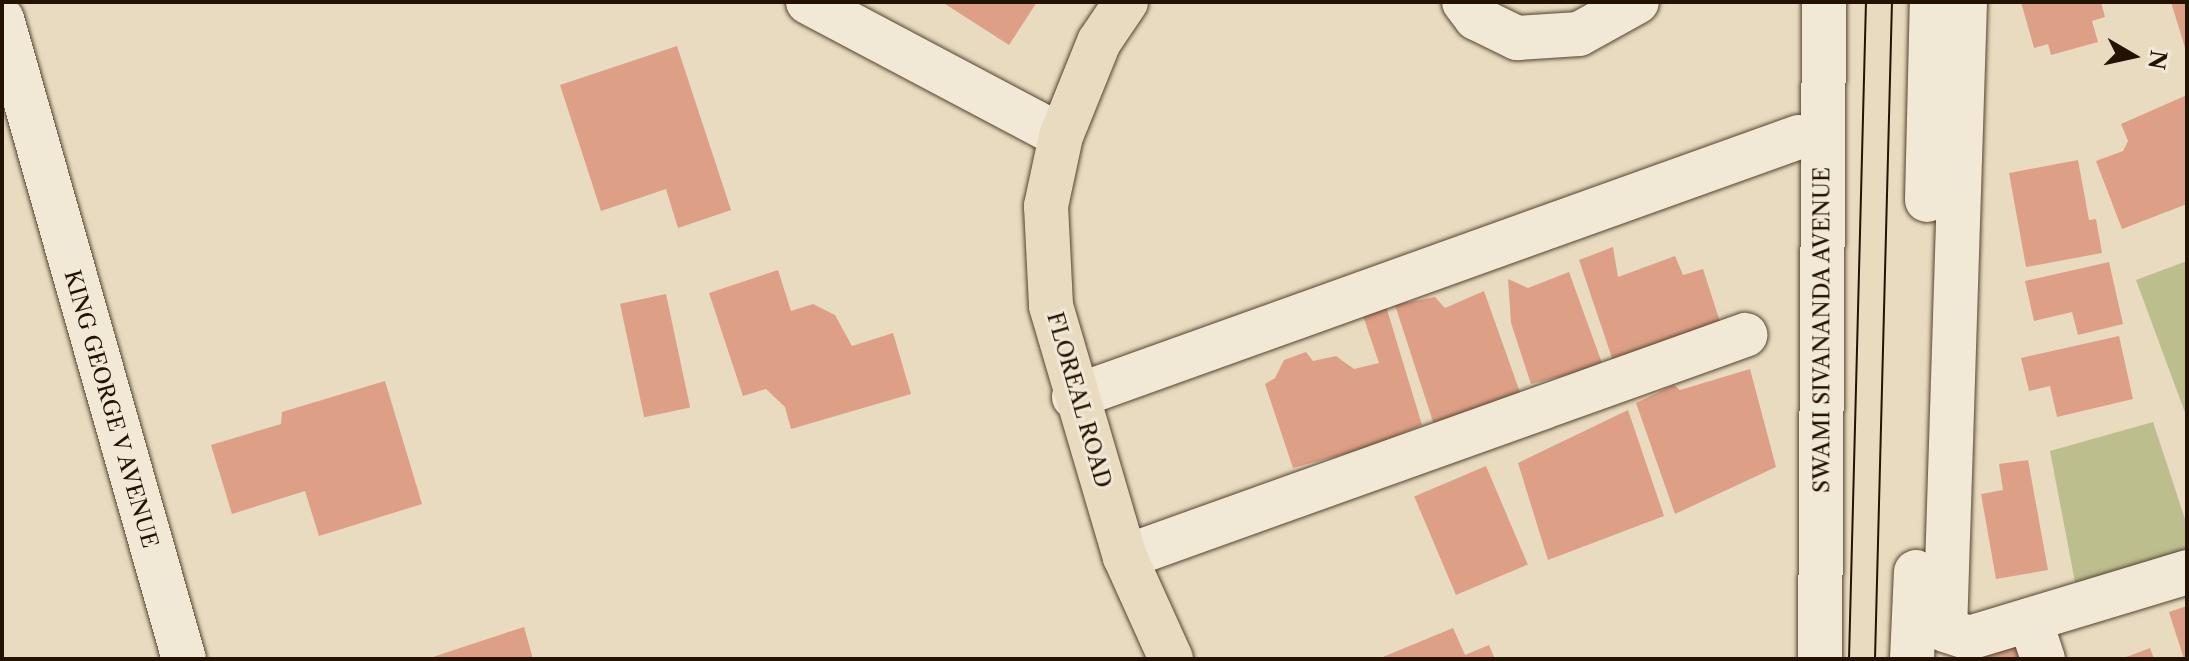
<!DOCTYPE html>
<html>
<head>
<meta charset="utf-8">
<style>
	body { margin:0 }
	#map { position:relative; width:2189px; height:661px; overflow:hidden; background:#e9dbbf; font-family:"Libre Caslon Text",serif }
	div>[style] { position:absolute }
	[style*='--x'] { left:calc(var(--x)*1px); top:calc(var(--y)*1px); width:calc(var(--w)*1px); rotate:calc(var(--a)*1deg) }
	.green>* { inset:0; background:#bcbe8e }
	.building>* { inset:0; background:#dda086; transform-origin:0 0 }
	.roads { filter:drop-shadow(0 0 2px #544430) drop-shadow(0 0 2px #544430) }
	.minor>* { height:44px; margin:-22px; padding:0 22px; transform-origin:22px; border-radius:22px; background:#f1e8d5 }
	.major>* { height:44px; margin:-22px; padding:0 22px; transform-origin:22px; border-radius:22px; background:#e9dbbf }
	.tram>* { height:2px; margin:-1px; padding:0 1px; transform-origin:1px; border-radius:1px; background:#231200 }
	span { translate:-50% -50%; white-space:nowrap; text-align:center; line-height:1.15; -webkit-text-stroke:6px #f1e8d5; paint-order:stroke }
	.street-label { font-size:22px; color:#231200 }
	.frame { position:absolute; inset:0; border:4px solid #231200; pointer-events:none }
	.north { position:absolute; left:2093px; top:16px; width:80px; height:80px; -webkit-text-stroke:6px #f1e8d5; paint-order:stroke; rotate:99deg; font-size:22px; font-weight:700; line-height:32px; text-align:center; color:#231200 }
	.north::after { content:''; display:block; margin:auto; width:28px; height:36px; background:#231200; clip-path:polygon(50% 0,100% 100%,50% 72%,0 100%) }
</style>
</head>
<body>
<div id="map">
	<div class="green">
		<div style="clip-path:polygon(2187px 261px,2187px 418px,2136px 280px)"></div>
		<div style="clip-path:polygon(2153px 422px,2187px 525px,2187px 551px,2076px 587px,2050px 451px)"></div>
	</div>
	<div class="building">
		<div style="clip-path:polygon(942px 2px,1037px 2px,1009px 45px)"></div>
		<div style="clip-path:polygon(2021px 2px,2101px 2px,2105px 17px,2092px 21px,2098px 42px,2051px 55px,2048px 44px,2034px 48px)"></div>
		<div style="clip-path:polygon(2171px 2px,2187px 2px,2187px 51px,2186px 51px)"></div>
		<div style="clip-path:polygon(677px 46px,731px 210px,678px 228px,666px 189px,601px 211px,560px 85px)"></div>
		<div style="clip-path:polygon(2187px 95px,2187px 204px,2122px 229px,2096px 161px,2123px 151px,2128px 141px,2121px 124px)"></div>
		<div style="clip-path:polygon(2078px 160px,2089px 220px,2096px 219px,2102px 253px,2026px 267px,2009px 173px)"></div>
		<div style="clip-path:polygon(1613px 247px,1618px 277px,1675px 256px,1683px 275px,1703px 269px,1721px 325px,1613px 361px,1579px 260px)"></div>
		<div style="clip-path:polygon(2109px 262px,2123px 324px,2078px 335px,2072px 312px,2034px 321px,2025px 281px)"></div>
		<div style="clip-path:polygon(778px 270px,791px 311px,813px 304px,835px 315px,852px 346px,893px 333px,911px 394px,791px 429px,785px 407px,766px 389px,743px 396px,709px 293px)"></div>
		<div style="clip-path:polygon(1569px 272px,1603px 366px,1531px 384px,1511px 323px,1508px 279px,1528px 288px)"></div>
		<div style="clip-path:polygon(1484px 291px,1522px 398px,1435px 428px,1395px 305px,1435px 297px,1445px 308px)"></div>
		<div style="left:666px;top:294px;width:116px;height:47px;rotate:78deg"></div>
		<div style="clip-path:polygon(1385px 303px,1422px 425px,1367px 448px,1293px 468px,1265px 384px,1275px 378px,1284px 360px,1306px 352px,1313px 361px,1336px 356px,1354px 369px,1379px 363px,1360px 307px)"></div>
		<div style="clip-path:polygon(2119px 336px,2133px 399px,2057px 417px,2050px 386px,2029px 391px,2021px 358px)"></div>
		<div style="clip-path:polygon(1750px 369px,1776px 467px,1675px 514px,1636px 403px,1674px 385px,1680px 390px)"></div>
		<div style="clip-path:polygon(385px 381px,422px 504px,319px 536px,305px 491px,232px 514px,211px 445px,281px 424px,282px 412px)"></div>
		<div style="clip-path:polygon(1628px 410px,1664px 516px,1548px 560px,1518px 463px)"></div>
		<div style="clip-path:polygon(2028px 460px,2048px 570px,1996px 579px,1981px 494px,2003px 490px,1999px 464px)"></div>
		<div style="left:1486px;top:466px;width:107px;height:78px;rotate:67deg"></div>
		<div style="clip-path:polygon(2187px 606px,2187px 659px,2184px 659px,2169px 612px)"></div>
		<div style="clip-path:polygon(524px 627px,533px 659px,430px 659px,430px 658px)"></div>
		<div style="clip-path:polygon(1453px 628px,1465px 655px,1489px 645px,1495px 659px,1378px 659px)"></div>
		<div style="clip-path:polygon(2024px 641px,2030px 659px,1974px 659px)"></div>
		<div style="clip-path:polygon(2150px 648px,2154px 659px,2121px 659px)"></div>
	</div>
	<div class="roads">
		<div class="minor">
			<div style="--x:808;--y:2;--w:286;--a:27.9"></div>
			<div style="--x:1464;--y:2;--w:20;--a:53"></div>
			<div style="--x:1476;--y:18;--w:46;--a:26"></div>
			<div style="--x:1517;--y:38;--w:62;--a:-3.7"></div>
			<div style="--x:1579;--y:34;--w:66;--a:-28.9"></div>
			<div style="--x:1965;--y:2;--w:628;--a:91.82"></div>
			<div style="--x:1945;--y:630;--w:25;--a:18"></div>
			<div style="--x:1969;--y:638;--w:228;--a:-16.8"></div>
			<div style="--x:2;--y:19;--w:665;--a:74.13"></div>
			<div style="--x:1927;--y:200;--w:198;--a:-88.6"></div>
			<div style="--x:1074;--y:397;--w:770;--a:-19.73"></div>
			<div style="--x:1125;--y:557;--w:659;--a:-19.7"></div>
			<div style="--x:2030;--y:620;--w:41;--a:71.6"></div>
			<div style="--x:1820;--y:659;--w:657;--a:-89.65"></div>
			<div style="--x:1912;--y:659;--w:87;--a:-87.4"></div>
		</div>
		<div class="major">
			<div style="--x:1126;--y:2;--w:48;--a:124"></div>
			<div style="--x:1099;--y:42;--w:101;--a:112"></div>
			<div style="--x:1061;--y:136;--w:72;--a:102.1"></div>
			<div style="--x:1046;--y:206;--w:100;--a:87.1"></div>
			<div style="--x:1051;--y:306;--w:262;--a:73.6"></div>
			<div style="--x:1125;--y:557;--w:112;--a:65.7"></div>
		</div>
	</div>
	<div class="tram">
		<div style="--x:1849;--y:659;--w:657;--a:-88.52"></div>
		<div style="--x:1875;--y:659;--w:657;--a:-88.52"></div>
	</div>
	<div class="street-label">
		<span style="left:1822px;top:330px;rotate:-90deg">SWAMI SIVANANDA AVENUE</span>
		<span style="left:1079px;top:400px;rotate:74deg">FLOREAL ROAD</span>
		<span style="left:111px;top:409px;rotate:74deg">KING GEORGE V AVENUE</span>
	</div>
	<div class="frame"></div>
	<div class="north">N</div>
</div>
</body>
</html>
